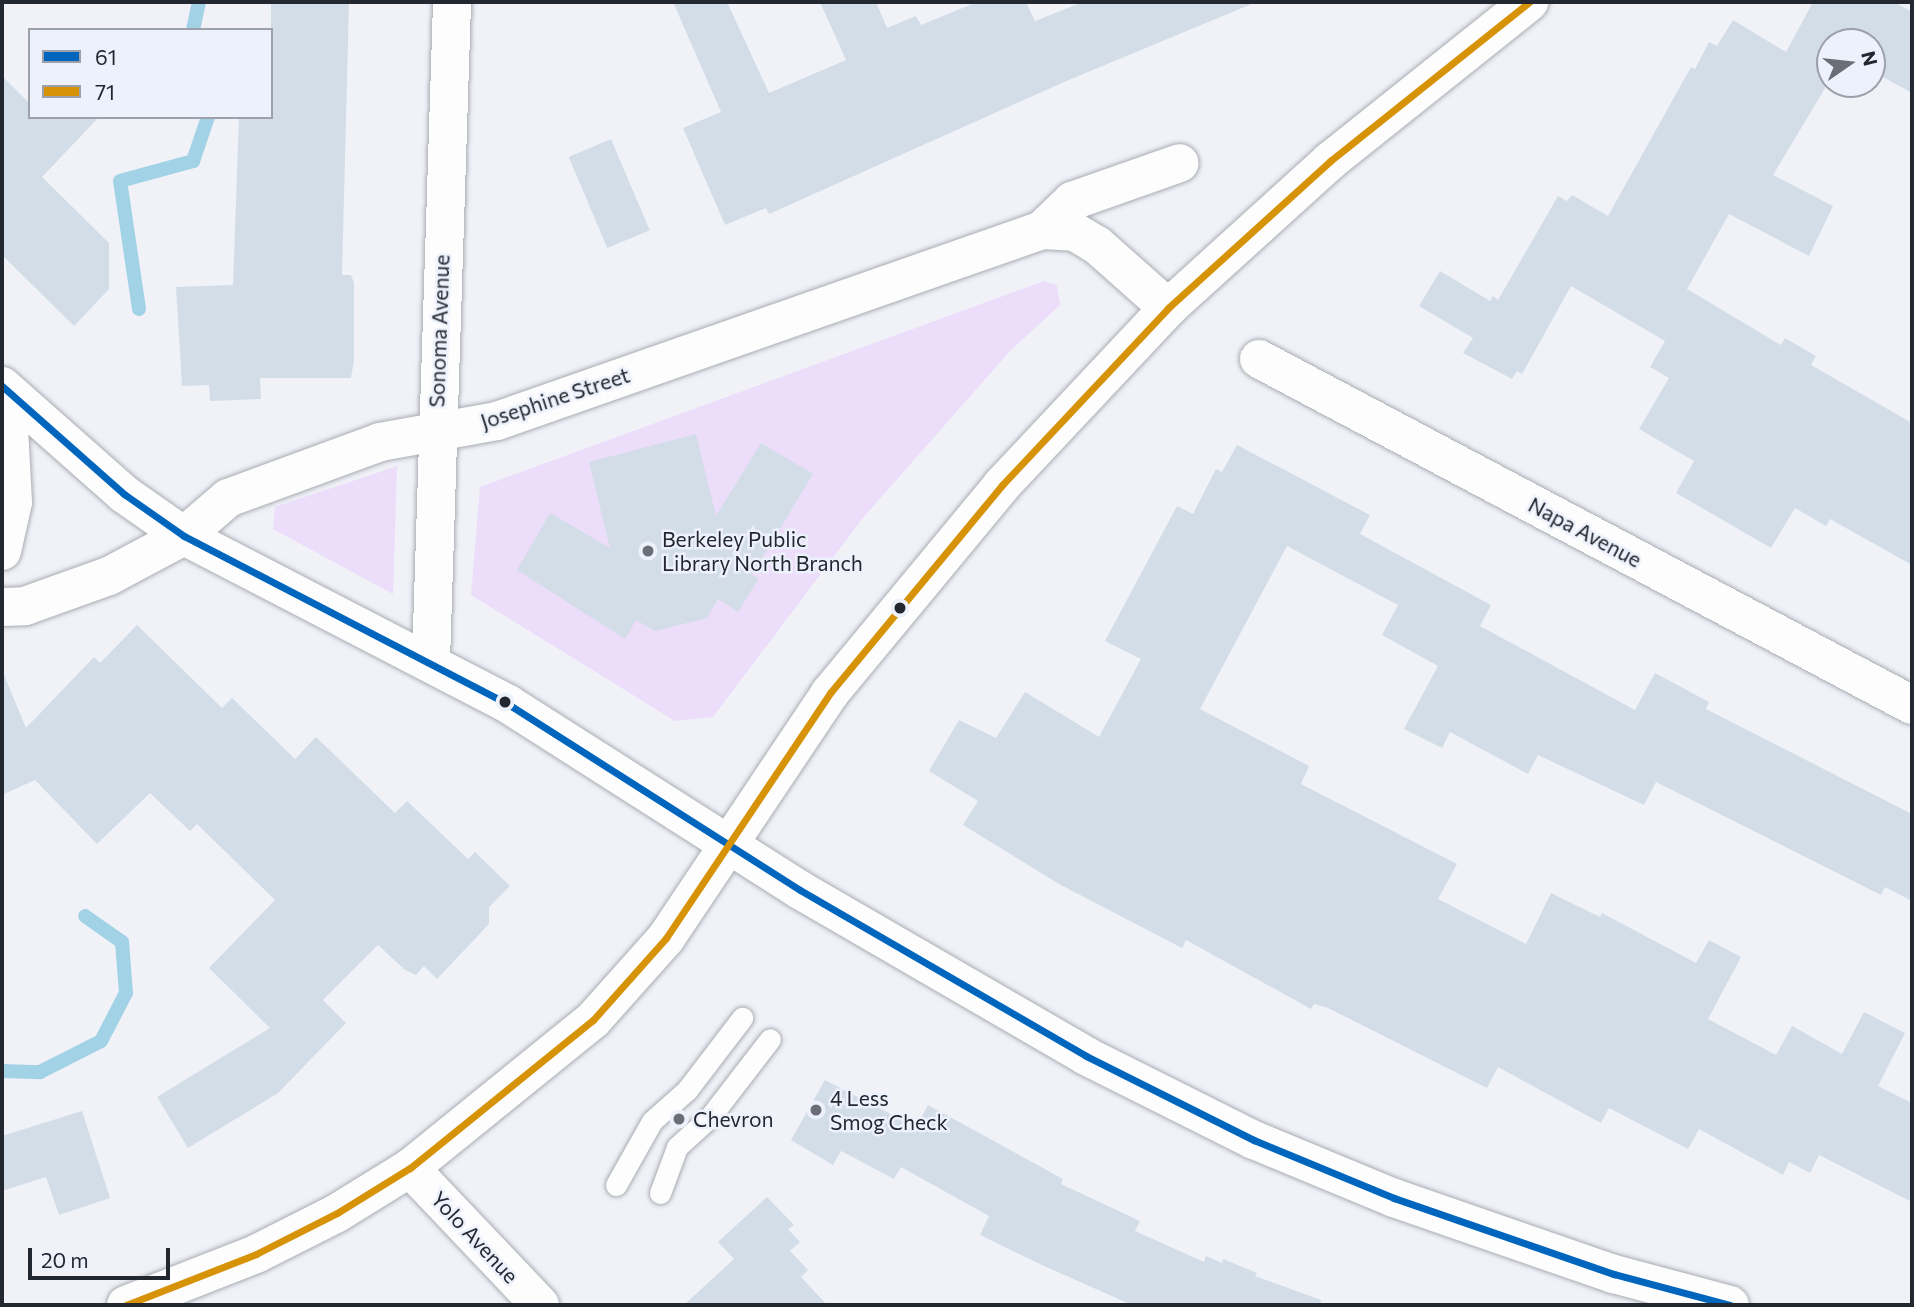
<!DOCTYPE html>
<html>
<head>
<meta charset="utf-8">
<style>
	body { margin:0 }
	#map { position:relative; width:1914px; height:1307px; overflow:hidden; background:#f0f2f8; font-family:Commissioner,sans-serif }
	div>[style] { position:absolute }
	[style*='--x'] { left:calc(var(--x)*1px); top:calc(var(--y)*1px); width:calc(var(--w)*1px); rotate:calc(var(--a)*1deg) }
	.green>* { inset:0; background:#ecddfb }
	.stream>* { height:14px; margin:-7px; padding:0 7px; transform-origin:7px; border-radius:7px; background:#a2d2e6 }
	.building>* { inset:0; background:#d3dde8; transform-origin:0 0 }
	.roads { filter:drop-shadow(0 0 2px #a9acb2) drop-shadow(0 0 2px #a9acb2) }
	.service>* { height:21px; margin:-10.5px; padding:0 10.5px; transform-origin:10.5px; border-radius:10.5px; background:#fdfdfe }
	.minor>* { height:38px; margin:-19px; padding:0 19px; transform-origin:19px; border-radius:19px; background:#fdfdfe }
	.tertiary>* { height:38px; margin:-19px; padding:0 19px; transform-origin:19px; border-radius:19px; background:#fdfdfe }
	.bus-1>* { height:7px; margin:-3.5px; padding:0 3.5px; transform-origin:3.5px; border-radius:3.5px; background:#0065bd }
	.bus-2>* { height:7px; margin:-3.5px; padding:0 3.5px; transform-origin:3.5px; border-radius:3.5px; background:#d79307 }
	.dots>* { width:19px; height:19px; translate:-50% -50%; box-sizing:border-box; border:4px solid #edf1fb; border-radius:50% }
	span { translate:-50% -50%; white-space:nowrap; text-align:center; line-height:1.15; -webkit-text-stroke:5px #edf1fb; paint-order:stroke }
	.street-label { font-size:21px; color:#232730 }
	.poi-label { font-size:21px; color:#232730 }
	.left { translate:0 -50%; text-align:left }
	.frame { position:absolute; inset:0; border:4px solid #232730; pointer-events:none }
	.legend { position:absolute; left:28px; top:28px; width:245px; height:91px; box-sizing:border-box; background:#edf1fb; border:2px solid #9ca0aa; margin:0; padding:9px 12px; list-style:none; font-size:21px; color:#232730 }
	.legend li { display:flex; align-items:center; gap:14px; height:35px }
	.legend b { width:35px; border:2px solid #9ca0aa }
	.north { position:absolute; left:1816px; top:28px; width:70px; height:70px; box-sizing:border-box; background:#edf1fb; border:2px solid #9ca0aa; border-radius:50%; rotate:76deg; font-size:19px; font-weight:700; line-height:28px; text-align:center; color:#232730 }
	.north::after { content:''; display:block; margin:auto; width:24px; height:32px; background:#6b6e76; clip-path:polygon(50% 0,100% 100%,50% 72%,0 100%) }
	.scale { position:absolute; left:28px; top:1248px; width:142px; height:32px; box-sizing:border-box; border:4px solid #232730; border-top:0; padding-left:9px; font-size:21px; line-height:24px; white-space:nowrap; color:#232730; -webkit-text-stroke:5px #edf1fb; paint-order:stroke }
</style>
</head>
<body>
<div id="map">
	<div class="green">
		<div style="clip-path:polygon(1044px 281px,1057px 285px,1060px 305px,1010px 351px,862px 519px,713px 717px,675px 721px,471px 595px,480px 487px)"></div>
		<div style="clip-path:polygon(397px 466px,393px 594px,273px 529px,275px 507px)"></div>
	</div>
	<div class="stream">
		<div style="--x:193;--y:30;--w:29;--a:-78"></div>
		<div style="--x:139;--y:309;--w:129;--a:-98.4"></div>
		<div style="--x:120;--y:181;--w:76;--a:-15.3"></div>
		<div style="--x:193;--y:161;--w:46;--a:-71.2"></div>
		<div style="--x:2;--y:1071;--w:38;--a:2"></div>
		<div style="--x:40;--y:1072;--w:68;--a:-26.9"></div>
		<div style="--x:101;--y:1041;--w:54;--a:-62.5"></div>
		<div style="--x:126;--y:993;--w:51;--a:-94.5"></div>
		<div style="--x:122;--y:942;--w:45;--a:-144.9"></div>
	</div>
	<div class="building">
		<div style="clip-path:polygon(271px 2px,349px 2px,342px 275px,351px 275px,354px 283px,354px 360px,351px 378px,260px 378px,261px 399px,210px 401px,209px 385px,182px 386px,176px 287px,233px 285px,239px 117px,271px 117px)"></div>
		<div style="clip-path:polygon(673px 2px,727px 2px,769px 93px,846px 60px,820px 2px,876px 2px,887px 28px,916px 16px,921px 25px,977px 2px,1026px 2px,1035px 21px,1083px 2px,1254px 3px,1064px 82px,769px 214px,766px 208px,725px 225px,683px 128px,721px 112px)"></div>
		<div style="clip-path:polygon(1813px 2px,1894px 2px,1912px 12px,1912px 93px,1872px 71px,1872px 42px,1830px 42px,1830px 80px,1773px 175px,1833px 206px,1809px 256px,1729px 214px,1687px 289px,1781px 345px,1785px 338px,1816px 356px,1811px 365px,1912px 423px,1912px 565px,1830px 519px,1826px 526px,1795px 508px,1771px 548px,1676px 493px,1694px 461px,1639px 429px,1669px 378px,1650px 367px,1665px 341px,1571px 286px,1522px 374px,1517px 371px,1512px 379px,1463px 353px,1473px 338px,1419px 306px,1440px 271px,1490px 301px,1493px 296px,1498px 300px,1558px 196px,1567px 201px,1572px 195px,1608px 216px,1691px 67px,1695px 69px,1709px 42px,1717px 46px,1733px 20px,1786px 52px)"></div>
		<div style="clip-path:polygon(2px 76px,30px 104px,30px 117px,99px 117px,42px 177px,109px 243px,109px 289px,74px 326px,2px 255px)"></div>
		<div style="left:611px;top:139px;width:99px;height:46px;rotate:67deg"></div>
		<div style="clip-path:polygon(696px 434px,716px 516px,761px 443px,813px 474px,752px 575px,759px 578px,738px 612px,718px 599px,707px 618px,655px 631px,636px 620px,625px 639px,517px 570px,550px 513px,610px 548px,589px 462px)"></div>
		<div style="clip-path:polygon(1237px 445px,1370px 515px,1360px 534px,1491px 605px,1480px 626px,1635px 710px,1655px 673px,1709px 702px,1706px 709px,1912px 814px,1912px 901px,1885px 887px,1881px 895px,1656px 782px,1644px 805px,1538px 755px,1528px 774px,1450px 732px,1442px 748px,1404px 729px,1438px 666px,1382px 635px,1398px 605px,1287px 546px,1200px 709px,1309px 766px,1301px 784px,1457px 864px,1438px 899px,1526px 944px,1551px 893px,1600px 917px,1602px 913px,1696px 963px,1709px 940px,1741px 957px,1708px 1019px,1776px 1055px,1792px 1026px,1842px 1054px,1864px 1012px,1905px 1033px,1878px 1086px,1912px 1103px,1912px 1202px,1819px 1155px,1810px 1173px,1789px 1162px,1783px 1175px,1699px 1129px,1688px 1149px,1609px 1108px,1601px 1123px,1498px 1067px,1487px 1088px,1328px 1008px,1314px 1004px,1311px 1009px,1186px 940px,1182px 948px,1059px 884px,963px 825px,978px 801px,929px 771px,959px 720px,996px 738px,1025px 692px,1099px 737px,1141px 659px,1105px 641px,1177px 506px,1193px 514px,1216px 469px,1222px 472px)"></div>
		<div style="clip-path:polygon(137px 625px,222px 708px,232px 698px,295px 759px,316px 737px,395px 813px,407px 801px,468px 859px,475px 852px,510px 886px,489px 907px,489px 924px,437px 979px,424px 966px,416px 975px,405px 970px,378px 945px,323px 1000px,346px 1023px,278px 1093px,188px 1148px,157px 1097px,270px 1028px,209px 968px,275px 900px,197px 824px,190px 831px,150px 793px,97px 844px,35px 780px,2px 795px,2px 670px,26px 728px,94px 657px,100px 663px)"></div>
		<div style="clip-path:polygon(825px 1080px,916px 1127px,928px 1105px,1063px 1179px,1061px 1184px,1140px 1221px,1135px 1231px,1204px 1262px,1206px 1256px,1222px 1263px,1223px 1259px,1257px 1273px,1255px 1276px,1321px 1300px,1320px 1305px,1132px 1305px,1042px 1265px,980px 1235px,989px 1216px,901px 1167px,894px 1179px,841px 1151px,833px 1165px,791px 1140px)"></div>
		<div style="clip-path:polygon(82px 1111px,110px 1198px,59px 1215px,46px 1177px,2px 1191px,2px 1136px)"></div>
		<div style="clip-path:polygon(767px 1197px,794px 1225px,788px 1229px,800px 1242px,790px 1251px,808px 1270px,801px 1277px,827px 1305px,684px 1305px,734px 1259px,718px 1242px)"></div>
	</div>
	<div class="roads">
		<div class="service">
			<div style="--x:616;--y:1185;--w:73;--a:-60.6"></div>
			<div style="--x:652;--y:1121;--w:47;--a:-41.5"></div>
			<div style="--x:687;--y:1090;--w:91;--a:-52.6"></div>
			<div style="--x:660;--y:1193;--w:49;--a:-69.7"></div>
			<div style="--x:677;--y:1147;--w:45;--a:-42.3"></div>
			<div style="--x:710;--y:1117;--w:98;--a:-52.4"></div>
		</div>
		<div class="minor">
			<div style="--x:1042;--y:230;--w:42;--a:-44"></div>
			<div style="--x:1072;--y:201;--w:114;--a:-19.4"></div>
			<div style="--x:1259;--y:359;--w:739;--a:27.92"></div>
			<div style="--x:2;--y:551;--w:50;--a:-77.3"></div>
			<div style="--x:13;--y:502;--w:111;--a:-93.1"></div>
			<div style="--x:2;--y:607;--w:23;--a:-2"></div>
			<div style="--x:25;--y:606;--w:89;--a:-19.7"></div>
			<div style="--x:109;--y:576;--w:85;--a:-28.1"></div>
			<div style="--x:184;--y:536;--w:58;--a:-40.8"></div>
			<div style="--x:228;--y:498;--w:162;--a:-20.2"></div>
			<div style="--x:380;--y:442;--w:119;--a:-10.2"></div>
			<div style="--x:497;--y:421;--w:577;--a:-19.31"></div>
			<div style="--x:1042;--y:230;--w:33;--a:3"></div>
			<div style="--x:1075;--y:232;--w:26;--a:31"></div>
			<div style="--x:1097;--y:245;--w:95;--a:41.6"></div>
			<div style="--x:431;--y:661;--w:659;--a:-88.17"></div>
			<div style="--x:410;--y:1168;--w:189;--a:46.5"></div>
		</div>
		<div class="tertiary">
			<div style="--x:2;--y:386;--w:163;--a:41.5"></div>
			<div style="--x:124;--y:494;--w:73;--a:35"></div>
			<div style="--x:184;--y:536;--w:365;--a:27.4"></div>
			<div style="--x:508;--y:704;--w:346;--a:32.5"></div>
			<div style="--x:800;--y:890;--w:331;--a:30.1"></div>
			<div style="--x:1086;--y:1056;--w:188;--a:26.6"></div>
			<div style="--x:1254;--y:1140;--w:152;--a:22.5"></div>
			<div style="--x:1394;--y:1198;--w:233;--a:19.1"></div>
			<div style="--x:1614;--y:1274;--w:120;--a:15"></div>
			<div style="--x:126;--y:1305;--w:140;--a:-21.4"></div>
			<div style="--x:256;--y:1254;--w:91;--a:-26.8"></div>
			<div style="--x:337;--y:1213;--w:86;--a:-31.7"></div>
			<div style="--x:410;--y:1168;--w:235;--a:-39"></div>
			<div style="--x:593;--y:1020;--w:110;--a:-48.3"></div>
			<div style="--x:666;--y:938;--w:295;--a:-56.2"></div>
			<div style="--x:830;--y:693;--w:270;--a:-50.4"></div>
			<div style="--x:1002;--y:485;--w:243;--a:-46.8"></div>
			<div style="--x:1168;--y:308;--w:219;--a:-42.2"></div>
			<div style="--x:1330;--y:161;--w:255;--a:-38.6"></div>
		</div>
	</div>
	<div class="bus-1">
		<div style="--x:2;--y:386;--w:163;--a:41.5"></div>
		<div style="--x:124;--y:494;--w:73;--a:35"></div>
		<div style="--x:184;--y:536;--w:365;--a:27.4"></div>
		<div style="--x:508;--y:704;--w:346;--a:32.5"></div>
		<div style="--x:800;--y:890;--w:331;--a:30.1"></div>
		<div style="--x:1086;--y:1056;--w:188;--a:26.6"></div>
		<div style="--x:1254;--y:1140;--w:152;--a:22.5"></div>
		<div style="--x:1394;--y:1198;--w:233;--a:19.1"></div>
		<div style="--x:1614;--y:1274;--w:120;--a:15"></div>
	</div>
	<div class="bus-2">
		<div style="--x:126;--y:1305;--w:140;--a:-21.4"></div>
		<div style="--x:256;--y:1254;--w:91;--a:-26.8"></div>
		<div style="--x:337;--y:1213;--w:86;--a:-31.7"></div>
		<div style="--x:410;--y:1168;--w:235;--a:-39"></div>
		<div style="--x:593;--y:1020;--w:110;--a:-48.3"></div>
		<div style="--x:666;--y:938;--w:295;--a:-56.2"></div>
		<div style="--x:830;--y:693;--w:270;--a:-50.4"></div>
		<div style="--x:1002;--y:485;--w:243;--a:-46.8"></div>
		<div style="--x:1168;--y:308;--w:219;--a:-42.2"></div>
		<div style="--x:1330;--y:161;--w:255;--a:-38.6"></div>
	</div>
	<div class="dots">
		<div style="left:648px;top:551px;background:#6b6e76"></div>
		<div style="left:900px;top:608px;background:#232730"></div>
		<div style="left:505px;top:702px;background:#232730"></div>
		<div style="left:816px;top:1110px;background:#6b6e76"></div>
		<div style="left:679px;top:1119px;background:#6b6e76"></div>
	</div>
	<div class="street-label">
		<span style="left:439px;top:331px;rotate:-88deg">Sonoma Avenue</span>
		<span style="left:555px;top:398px;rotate:-18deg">Josephine Street</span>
		<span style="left:1585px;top:532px;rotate:28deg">Napa Avenue</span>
		<span style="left:475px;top:1237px;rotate:47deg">Yolo Avenue</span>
	</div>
	<div class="poi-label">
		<span class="left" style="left:662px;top:551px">Berkeley Public<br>Library North Branch</span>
		<span class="left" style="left:830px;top:1110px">4 Less<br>Smog Check</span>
		<span class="left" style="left:693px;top:1119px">Chevron</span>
	</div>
	<div class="frame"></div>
	<ul class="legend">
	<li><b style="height:9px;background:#0065bd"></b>61</li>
	<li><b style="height:9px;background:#d79307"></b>71</li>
	</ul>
	<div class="north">N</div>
	<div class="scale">20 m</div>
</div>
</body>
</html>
